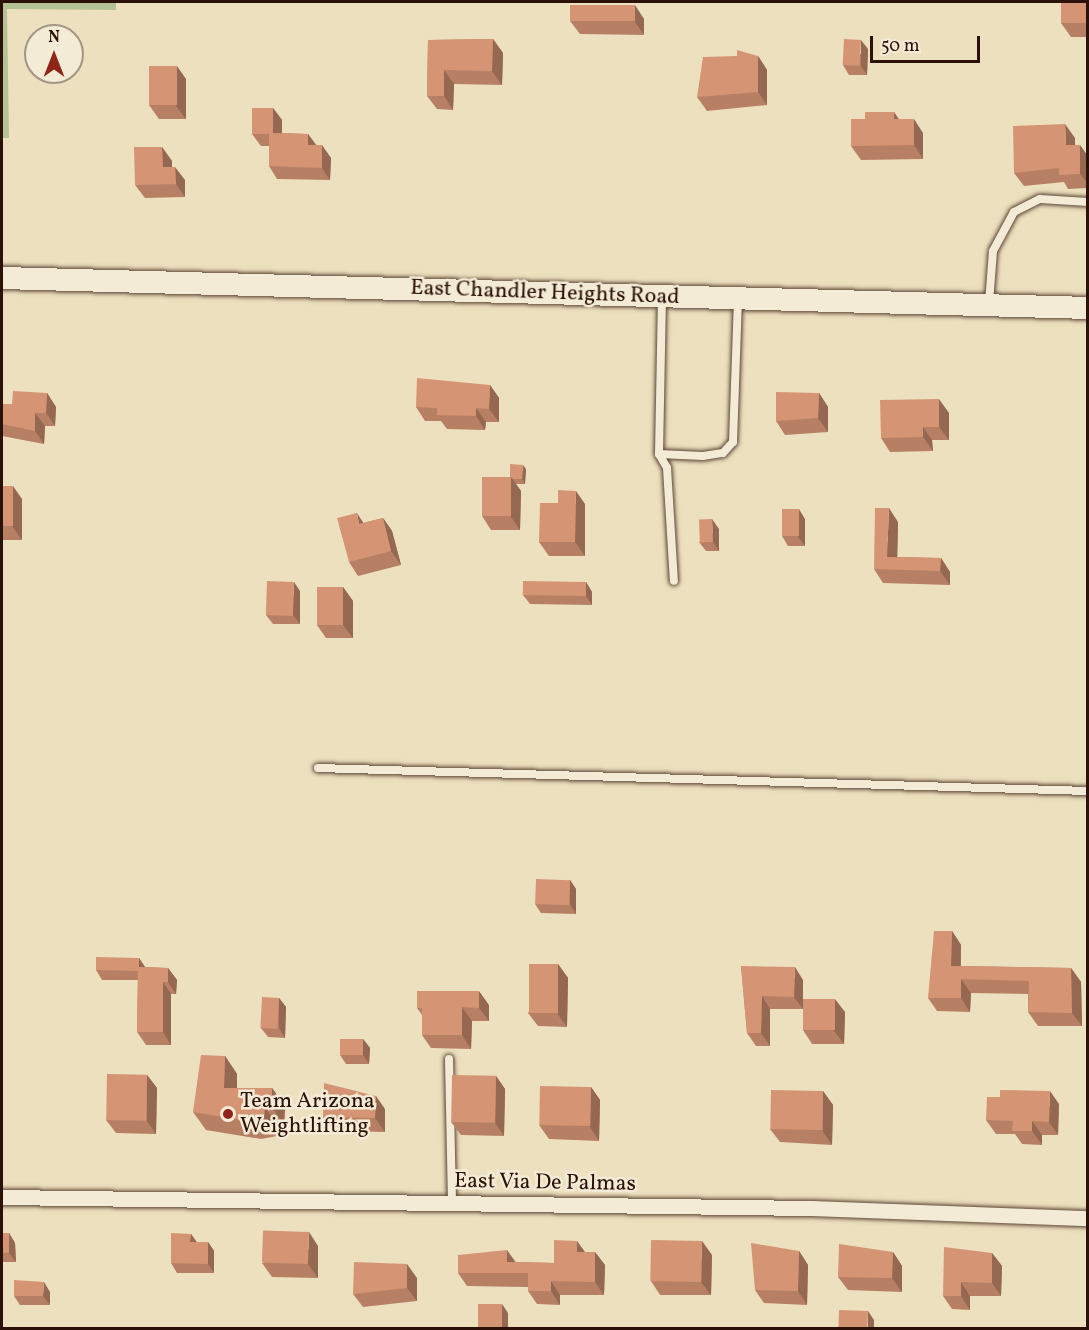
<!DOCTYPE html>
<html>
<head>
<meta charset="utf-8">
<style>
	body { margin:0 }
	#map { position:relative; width:1089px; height:1330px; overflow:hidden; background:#ede0be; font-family:Vollkorn,serif }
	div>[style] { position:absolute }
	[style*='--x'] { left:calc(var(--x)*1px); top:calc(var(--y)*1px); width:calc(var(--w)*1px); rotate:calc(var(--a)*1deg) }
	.green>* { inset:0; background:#b5c394 }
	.roads { filter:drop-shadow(0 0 2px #5c4535) drop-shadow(0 0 2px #5c4535) }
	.service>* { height:8px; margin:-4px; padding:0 4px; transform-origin:4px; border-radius:4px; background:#f3ebd5 }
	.minor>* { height:15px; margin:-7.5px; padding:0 7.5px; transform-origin:7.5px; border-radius:7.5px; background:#f3ebd5 }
	.secondary>* { height:22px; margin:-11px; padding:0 11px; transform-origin:11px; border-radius:11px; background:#f3ebd5 }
	.wall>* { inset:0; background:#b78065 }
	.shaded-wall>* { inset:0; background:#956852 }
	.building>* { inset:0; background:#d59575; transform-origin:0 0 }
	.dots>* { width:16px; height:16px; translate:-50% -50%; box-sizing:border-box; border:3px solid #f3ebd5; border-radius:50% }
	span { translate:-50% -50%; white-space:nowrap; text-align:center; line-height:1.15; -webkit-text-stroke:5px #f3ebd5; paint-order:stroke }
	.street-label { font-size:22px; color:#2b1107 }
	.poi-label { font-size:22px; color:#2b1107 }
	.left { translate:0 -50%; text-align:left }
	.frame { position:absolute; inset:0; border:3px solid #2b1107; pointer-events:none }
	.north { position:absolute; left:24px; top:24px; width:60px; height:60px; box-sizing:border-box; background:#f3ebd5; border:2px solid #a39483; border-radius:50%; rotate:0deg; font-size:16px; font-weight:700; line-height:24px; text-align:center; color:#2b1107 }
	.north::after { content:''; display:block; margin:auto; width:21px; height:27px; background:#8f2418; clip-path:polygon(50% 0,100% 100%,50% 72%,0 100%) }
	.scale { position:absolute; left:870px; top:36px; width:110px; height:27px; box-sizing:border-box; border:3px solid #2b1107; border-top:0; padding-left:8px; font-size:18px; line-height:21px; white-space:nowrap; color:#2b1107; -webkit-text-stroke:4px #f3ebd5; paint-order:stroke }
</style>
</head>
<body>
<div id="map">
	<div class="green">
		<div style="clip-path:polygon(2px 2px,116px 2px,116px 10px,7px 9px,9px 138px,2px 138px)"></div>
	</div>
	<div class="roads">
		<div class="service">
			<div style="--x:662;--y:297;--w:157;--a:91.1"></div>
			<div style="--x:659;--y:454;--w:16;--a:60"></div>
			<div style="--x:667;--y:468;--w:113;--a:86.5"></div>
			<div style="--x:989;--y:303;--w:52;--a:-85.6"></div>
			<div style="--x:993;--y:251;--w:44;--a:-61.7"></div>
			<div style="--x:1014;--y:212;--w:29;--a:-27"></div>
			<div style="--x:1040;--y:199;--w:48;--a:3.6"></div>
			<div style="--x:659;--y:454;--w:44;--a:2.6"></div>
			<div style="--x:703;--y:456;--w:20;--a:-9"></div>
			<div style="--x:723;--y:453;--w:15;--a:-48"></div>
			<div style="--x:733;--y:442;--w:143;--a:-88"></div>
			<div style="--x:318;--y:768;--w:770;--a:1.71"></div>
			<div style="--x:449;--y:1059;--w:145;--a:88.8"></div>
		</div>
		<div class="minor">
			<div style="--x:2;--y:1197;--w:810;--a:0.78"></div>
			<div style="--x:812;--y:1208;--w:276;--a:2.1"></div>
		</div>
		<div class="secondary">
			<div style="--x:2;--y:278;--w:1086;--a:1.58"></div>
		</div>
	</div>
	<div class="wall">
		<div style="clip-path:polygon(1088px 2px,1088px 37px,1071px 37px,1061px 23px)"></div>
		<div style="clip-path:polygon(644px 19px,644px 35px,580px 34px,570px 21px)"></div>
		<div style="clip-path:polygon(493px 39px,503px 53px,502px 85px,454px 84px,453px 110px,437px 109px,427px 96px,428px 40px)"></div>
		<div style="clip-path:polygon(868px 49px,867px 75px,849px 75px,843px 65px)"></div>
		<div style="clip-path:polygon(758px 56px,767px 70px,767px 105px,707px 111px,697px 97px)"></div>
		<div style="clip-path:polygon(186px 79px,186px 119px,159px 119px,149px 105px)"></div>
		<div style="clip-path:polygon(273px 108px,282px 120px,282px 133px,308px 134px,316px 145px,331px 158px,330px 180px,277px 179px,269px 166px,269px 146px,261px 146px,252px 134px)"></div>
		<div style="clip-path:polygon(899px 119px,923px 133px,923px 159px,861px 160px,851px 146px)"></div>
		<div style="clip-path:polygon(1075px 138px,1075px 145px,1088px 156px,1088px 188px,1068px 189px,1064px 182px,1024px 186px,1014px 173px)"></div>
		<div style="clip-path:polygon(162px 147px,172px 161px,172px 167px,185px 180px,185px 197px,145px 198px,135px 185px)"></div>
		<div style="clip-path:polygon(490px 385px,499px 398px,499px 422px,486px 422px,485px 430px,447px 429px,441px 421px,425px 421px,416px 407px)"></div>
		<div style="clip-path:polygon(47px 393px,56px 407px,55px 426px,45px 426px,44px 444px,2px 436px,2px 404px,12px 404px)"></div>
		<div style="clip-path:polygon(819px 393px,828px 407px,828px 432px,785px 435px,776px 421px)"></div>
		<div style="clip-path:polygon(949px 413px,949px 440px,932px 440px,933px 451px,890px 452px,881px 438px)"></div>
		<div style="clip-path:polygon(526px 469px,525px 484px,516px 484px,521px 491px,520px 530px,491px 530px,482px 516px,510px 477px)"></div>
		<div style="clip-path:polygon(2px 486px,22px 499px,22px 540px,2px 540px)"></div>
		<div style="clip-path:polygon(558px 503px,585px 504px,585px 556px,549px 556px,539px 542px)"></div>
		<div style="clip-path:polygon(383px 518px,392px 531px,401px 565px,358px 576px,349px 562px,363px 523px)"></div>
		<div style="clip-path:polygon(805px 519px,805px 546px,788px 546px,782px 536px)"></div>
		<div style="clip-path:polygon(898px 522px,897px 557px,941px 558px,950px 572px,950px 585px,883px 583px,874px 569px)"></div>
		<div style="clip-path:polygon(719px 529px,719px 551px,706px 551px,699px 542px)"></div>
		<div style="clip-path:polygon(586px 582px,592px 592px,592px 605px,530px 604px,523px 595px)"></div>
		<div style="clip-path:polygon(343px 587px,353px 601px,353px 638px,326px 638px,317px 625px)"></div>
		<div style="clip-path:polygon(300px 591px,300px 624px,273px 624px,266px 615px)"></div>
		<div style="clip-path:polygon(570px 880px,576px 889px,576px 914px,541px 913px,535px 904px)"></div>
		<div style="clip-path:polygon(952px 931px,961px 945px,961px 966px,1071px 968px,1081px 982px,1082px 1026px,1038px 1026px,1028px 1012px,1028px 994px,971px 993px,970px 1012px,937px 1011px,928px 998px)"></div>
		<div style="clip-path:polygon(139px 958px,145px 967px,168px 968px,177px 980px,176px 994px,171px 994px,171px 1045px,146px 1045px,137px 1032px,138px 980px,102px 980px,96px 970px)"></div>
		<div style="clip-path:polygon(558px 964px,568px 978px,567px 1027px,538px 1026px,528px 1013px)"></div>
		<div style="clip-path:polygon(741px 966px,803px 980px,803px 999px,845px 1012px,844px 1044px,812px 1044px,803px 1030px,803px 1009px,770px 1009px,770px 1046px,756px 1046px,747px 1033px)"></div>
		<div style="clip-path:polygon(279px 998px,286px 1007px,285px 1038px,268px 1037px,261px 1028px)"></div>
		<div style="clip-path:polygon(489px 1005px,489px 1021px,472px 1021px,471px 1049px,431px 1048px,422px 1035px,422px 1015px,417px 1008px)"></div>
		<div style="clip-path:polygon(363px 1039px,370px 1048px,369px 1064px,346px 1064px,340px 1055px)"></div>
		<div style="clip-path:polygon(225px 1056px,237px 1074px,237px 1088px,272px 1088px,285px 1106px,284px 1125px,277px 1125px,277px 1136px,261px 1139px,206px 1130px,193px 1112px)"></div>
		<div style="clip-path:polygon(147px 1075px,157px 1088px,156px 1134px,116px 1133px,106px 1120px)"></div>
		<div style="clip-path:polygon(496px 1076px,505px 1089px,504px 1136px,461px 1135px,451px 1122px)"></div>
		<div style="clip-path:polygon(591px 1087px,600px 1100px,599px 1141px,549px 1139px,539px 1125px)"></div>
		<div style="clip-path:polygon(823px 1091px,833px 1105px,832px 1145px,780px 1142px,770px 1129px)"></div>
		<div style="clip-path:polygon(1059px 1104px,1058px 1135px,1042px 1135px,1042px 1145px,1022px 1144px,1015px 1134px,996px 1134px,986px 1120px)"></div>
		<div style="clip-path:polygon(385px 1109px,385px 1132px,333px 1131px,323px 1117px)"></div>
		<div style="clip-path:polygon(2px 1233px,9px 1233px,15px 1243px,16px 1262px,2px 1262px)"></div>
		<div style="clip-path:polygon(191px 1234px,197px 1242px,208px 1242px,214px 1251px,214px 1273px,177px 1273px,171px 1263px)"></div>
		<div style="clip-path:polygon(577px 1241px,585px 1252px,595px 1252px,605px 1265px,604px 1295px,560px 1295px,560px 1305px,537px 1304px,528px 1291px,528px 1287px,467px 1286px,458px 1273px,516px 1262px,554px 1263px)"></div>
		<div style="clip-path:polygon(318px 1246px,318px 1278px,272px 1277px,262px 1263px)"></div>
		<div style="clip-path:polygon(799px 1251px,808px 1265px,807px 1305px,764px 1303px,755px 1290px)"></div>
		<div style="clip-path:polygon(893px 1252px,902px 1266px,902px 1292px,848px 1290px,838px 1277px)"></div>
		<div style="clip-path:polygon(992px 1253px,1002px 1266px,1001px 1296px,970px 1296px,970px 1310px,952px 1309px,943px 1296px)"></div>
		<div style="clip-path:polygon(712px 1255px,711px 1295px,660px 1295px,651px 1281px)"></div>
		<div style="clip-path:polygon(417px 1278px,417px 1301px,363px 1307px,353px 1294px)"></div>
		<div style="clip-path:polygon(50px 1292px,50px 1305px,20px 1305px,14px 1296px)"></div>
	</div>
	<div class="shaded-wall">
		<div style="clip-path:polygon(635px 5px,644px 19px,644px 35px,635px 22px)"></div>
		<div style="clip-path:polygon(493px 39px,503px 53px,502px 85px,492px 71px)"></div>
		<div style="clip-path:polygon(861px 40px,868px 49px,867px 75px,861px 66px)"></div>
		<div style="clip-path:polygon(758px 56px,767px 70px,767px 105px,758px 92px)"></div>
		<div style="clip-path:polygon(177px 66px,186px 79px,186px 119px,176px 106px)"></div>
		<div style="clip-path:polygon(444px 70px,454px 84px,453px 110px,444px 96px)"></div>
		<div style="clip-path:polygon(273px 108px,282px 120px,282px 145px,273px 133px)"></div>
		<div style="clip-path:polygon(894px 112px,903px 125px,894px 119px)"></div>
		<div style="clip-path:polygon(914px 119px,923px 133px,923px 159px,914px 145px)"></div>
		<div style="clip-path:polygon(1065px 124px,1075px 138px,1075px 159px,1066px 145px)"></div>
		<div style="clip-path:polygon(308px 134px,317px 146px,308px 145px)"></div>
		<div style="clip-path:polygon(322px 145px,331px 158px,330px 180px,322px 168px)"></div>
		<div style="clip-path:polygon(1080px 145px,1088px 156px,1088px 184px,1080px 174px)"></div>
		<div style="clip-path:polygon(162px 147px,172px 161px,172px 181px,163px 167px)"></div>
		<div style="clip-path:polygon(175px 167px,185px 180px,185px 197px,176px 184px)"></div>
		<div style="clip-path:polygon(490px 385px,499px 398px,499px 422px,489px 409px)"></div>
		<div style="clip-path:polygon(47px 393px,56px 407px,55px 426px,46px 413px)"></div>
		<div style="clip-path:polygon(819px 393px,828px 407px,828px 432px,818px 418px)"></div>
		<div style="clip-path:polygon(939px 399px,949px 413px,949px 440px,939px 427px)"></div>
		<div style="clip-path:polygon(476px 408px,486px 422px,485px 430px,476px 416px)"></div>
		<div style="clip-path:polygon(35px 413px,45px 426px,44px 444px,35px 431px)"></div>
		<div style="clip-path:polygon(923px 427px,932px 440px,933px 451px,923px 437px)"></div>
		<div style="clip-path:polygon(523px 465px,526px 469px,525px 484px,522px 479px)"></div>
		<div style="clip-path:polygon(511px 477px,521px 491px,520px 530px,511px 517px)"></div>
		<div style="clip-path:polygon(13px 486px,22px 499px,22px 540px,12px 526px)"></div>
		<div style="clip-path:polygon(576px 491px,585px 504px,585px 556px,575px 542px)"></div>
		<div style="clip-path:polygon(889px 508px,898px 522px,897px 570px,887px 557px)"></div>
		<div style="clip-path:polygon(799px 509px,805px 519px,805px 546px,798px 537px)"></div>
		<div style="clip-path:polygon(357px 513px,366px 527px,359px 524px)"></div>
		<div style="clip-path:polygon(383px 518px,392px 531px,401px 565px,391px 551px)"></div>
		<div style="clip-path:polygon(712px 519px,719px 529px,719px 551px,713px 542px)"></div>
		<div style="clip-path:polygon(941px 558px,950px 572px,950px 585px,940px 571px)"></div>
		<div style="clip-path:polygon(294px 582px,300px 591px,300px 624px,293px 615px)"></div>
		<div style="clip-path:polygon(586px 582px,592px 592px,592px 605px,586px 596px)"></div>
		<div style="clip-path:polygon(343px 587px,353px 601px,353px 638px,343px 625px)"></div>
		<div style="clip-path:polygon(570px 880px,576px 889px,576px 914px,570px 904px)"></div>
		<div style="clip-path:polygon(952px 931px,961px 945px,960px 980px,951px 966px)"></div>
		<div style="clip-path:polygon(139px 958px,145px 967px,145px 981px,139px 971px)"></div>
		<div style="clip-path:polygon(558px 964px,568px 978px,567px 1027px,557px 1013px)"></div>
		<div style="clip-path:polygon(795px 967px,803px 980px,803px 1009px,794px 997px)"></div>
		<div style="clip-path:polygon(168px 968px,177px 980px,176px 994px,168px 982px)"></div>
		<div style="clip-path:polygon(1071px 968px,1081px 982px,1082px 1026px,1072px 1013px)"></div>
		<div style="clip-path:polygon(961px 979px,971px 993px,970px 1012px,961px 998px)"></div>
		<div style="clip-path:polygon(163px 982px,171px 994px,171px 1045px,163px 1032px)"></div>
		<div style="clip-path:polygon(479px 991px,489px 1005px,489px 1021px,479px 1008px)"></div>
		<div style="clip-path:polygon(762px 996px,770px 1009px,770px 1046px,761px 1033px)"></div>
		<div style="clip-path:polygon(279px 998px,286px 1007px,285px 1038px,279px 1028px)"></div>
		<div style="clip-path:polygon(835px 999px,845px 1012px,844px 1044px,834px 1031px)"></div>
		<div style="clip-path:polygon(462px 1007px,472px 1021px,471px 1049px,462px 1035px)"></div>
		<div style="clip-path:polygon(363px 1039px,370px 1048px,369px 1064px,363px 1055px)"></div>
		<div style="clip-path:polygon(225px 1056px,237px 1074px,237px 1105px,224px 1088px)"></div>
		<div style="clip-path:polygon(147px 1075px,157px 1088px,156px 1134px,147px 1121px)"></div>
		<div style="clip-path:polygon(496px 1076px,505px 1089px,504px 1136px,495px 1123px)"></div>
		<div style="clip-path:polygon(591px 1087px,600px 1100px,599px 1141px,590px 1127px)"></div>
		<div style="clip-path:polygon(272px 1088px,285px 1106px,284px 1125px,272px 1107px)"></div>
		<div style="clip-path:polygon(823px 1091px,833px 1105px,832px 1145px,823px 1132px)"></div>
		<div style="clip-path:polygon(1050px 1091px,1059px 1104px,1058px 1135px,1049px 1122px)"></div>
		<div style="clip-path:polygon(376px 1096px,385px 1109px,385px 1132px,375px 1118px)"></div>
		<div style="clip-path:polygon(265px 1107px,277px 1125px,277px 1136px,264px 1118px)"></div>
		<div style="clip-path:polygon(1032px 1121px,1042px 1135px,1042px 1145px,1032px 1131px)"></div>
		<div style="clip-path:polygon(309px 1232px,318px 1246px,318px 1278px,308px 1264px)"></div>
		<div style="clip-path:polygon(9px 1233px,15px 1243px,16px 1262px,9px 1253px)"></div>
		<div style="clip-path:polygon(191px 1234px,197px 1243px,190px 1242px)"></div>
		<div style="clip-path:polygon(577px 1241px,586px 1254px,577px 1252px)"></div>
		<div style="clip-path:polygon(702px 1241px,712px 1255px,711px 1295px,701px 1282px)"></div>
		<div style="clip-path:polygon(208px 1242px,214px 1251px,214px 1273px,208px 1264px)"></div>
		<div style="clip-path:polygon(507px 1250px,517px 1264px,507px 1262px)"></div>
		<div style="clip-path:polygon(799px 1251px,808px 1265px,807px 1305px,798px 1291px)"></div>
		<div style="clip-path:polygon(595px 1252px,605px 1265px,604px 1295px,595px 1282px)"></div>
		<div style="clip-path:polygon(893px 1252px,902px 1266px,902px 1292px,892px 1278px)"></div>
		<div style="clip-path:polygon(992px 1253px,1002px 1266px,1001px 1296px,992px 1283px)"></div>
		<div style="clip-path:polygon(407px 1264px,417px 1278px,417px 1301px,407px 1288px)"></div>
		<div style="clip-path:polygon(551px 1281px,560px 1295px,560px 1305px,551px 1291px)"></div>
		<div style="clip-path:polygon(44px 1282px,50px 1292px,50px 1305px,43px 1296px)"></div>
		<div style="clip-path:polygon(961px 1282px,970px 1296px,970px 1310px,961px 1296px)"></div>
		<div style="clip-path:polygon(502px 1304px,508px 1313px,508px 1329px,501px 1329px)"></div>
		<div style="clip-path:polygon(868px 1311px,874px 1320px,874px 1329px,868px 1329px)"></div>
	</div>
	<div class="building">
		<div style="left:1061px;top:2px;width:27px;height:21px"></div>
		<div style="left:570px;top:5px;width:65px;height:16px"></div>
		<div style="clip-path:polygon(493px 39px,492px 71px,444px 70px,444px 96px,427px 96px,428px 40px)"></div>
		<div style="left:844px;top:39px;width:17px;height:26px;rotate:3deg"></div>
		<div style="clip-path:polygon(737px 50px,758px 56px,758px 92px,697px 97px,703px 57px,737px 56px)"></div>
		<div style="left:149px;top:66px;width:28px;height:39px"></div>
		<div style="clip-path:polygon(252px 108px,273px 108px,273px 133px,308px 134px,308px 145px,322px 145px,322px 168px,269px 166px,269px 134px,252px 134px)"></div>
		<div style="clip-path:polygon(865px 112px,894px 112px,894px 119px,914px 119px,914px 145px,851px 146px,851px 119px,865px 119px)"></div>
		<div style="clip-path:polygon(1065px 124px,1066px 145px,1080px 145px,1080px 174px,1059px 175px,1059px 168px,1014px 173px,1013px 126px)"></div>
		<div style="clip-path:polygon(134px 147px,162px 147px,163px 167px,175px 167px,176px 184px,135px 185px)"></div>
		<div style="clip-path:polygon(417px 378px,490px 385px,489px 409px,476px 408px,476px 416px,437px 415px,437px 408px,416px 407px)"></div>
		<div style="clip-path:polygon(13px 391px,47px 393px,46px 413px,35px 413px,35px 431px,2px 424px,2px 404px,12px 404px)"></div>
		<div style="clip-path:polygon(776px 392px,819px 393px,818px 418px,776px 421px)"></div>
		<div style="clip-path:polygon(939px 399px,939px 427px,923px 427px,923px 437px,881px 438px,880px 400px)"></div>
		<div style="clip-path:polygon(510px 464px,523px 465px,522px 479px,513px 479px,511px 477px,510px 477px)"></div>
		<div style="left:482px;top:477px;width:29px;height:39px"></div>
		<div style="left:2px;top:486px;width:11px;height:40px"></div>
		<div style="clip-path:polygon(558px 490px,576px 491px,575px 542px,539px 542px,540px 503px,558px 503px)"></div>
		<div style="clip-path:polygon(875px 508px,889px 508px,887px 557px,941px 558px,940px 571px,874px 569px)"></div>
		<div style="left:782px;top:509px;width:17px;height:27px"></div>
		<div style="clip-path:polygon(357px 513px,359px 524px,383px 518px,391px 551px,349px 562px,337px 518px)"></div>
		<div style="left:712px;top:519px;width:23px;height:13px;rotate:88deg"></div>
		<div style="left:267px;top:581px;width:27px;height:34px;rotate:2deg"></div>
		<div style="left:523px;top:581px;width:63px;height:14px;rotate:1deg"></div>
		<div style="left:317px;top:587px;width:26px;height:38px"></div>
		<div style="left:536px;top:879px;width:34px;height:25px;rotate:2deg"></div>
		<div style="clip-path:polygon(934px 931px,952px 931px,951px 966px,1071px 968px,1072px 1013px,1028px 1012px,1029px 981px,961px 979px,961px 998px,928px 998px)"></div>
		<div style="clip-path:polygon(96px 957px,139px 958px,139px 967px,138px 967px,138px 971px,96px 970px)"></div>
		<div style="left:529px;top:964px;width:29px;height:49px"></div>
		<div style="clip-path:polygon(741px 966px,795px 967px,794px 997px,762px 996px,761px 1033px,747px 1033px)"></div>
		<div style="clip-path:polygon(138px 967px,168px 968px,168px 982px,163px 982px,163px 1032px,137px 1032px)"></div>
		<div style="clip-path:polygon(417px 991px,479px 991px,479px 1008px,462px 1007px,462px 1035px,422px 1035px,422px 1008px,417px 1008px)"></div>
		<div style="left:262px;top:997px;width:17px;height:31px;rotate:3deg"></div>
		<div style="left:803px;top:999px;width:32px;height:31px"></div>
		<div style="left:340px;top:1039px;width:23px;height:16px"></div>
		<div style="clip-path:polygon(201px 1055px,225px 1056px,224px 1088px,272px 1088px,272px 1107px,265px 1107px,264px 1118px,248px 1121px,193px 1112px)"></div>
		<div style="left:107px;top:1074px;width:40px;height:46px;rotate:1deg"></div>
		<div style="left:452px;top:1075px;width:44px;height:47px;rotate:1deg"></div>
		<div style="clip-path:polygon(324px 1083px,376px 1096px,375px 1118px,323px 1117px)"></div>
		<div style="left:540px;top:1086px;width:51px;height:39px;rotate:1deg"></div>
		<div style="left:771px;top:1090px;width:52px;height:39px;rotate:1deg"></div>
		<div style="clip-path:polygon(1000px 1090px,1050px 1091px,1049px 1122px,1032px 1121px,1032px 1131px,1012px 1131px,1013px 1121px,986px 1120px,987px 1097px,1000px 1097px)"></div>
		<div style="left:309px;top:1232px;width:32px;height:46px;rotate:92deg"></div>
		<div style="left:2px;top:1233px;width:7px;height:20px"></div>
		<div style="clip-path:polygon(171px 1233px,191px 1234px,190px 1242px,208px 1242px,208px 1264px,171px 1263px)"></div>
		<div style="clip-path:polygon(554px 1240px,577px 1241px,577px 1252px,595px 1252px,595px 1282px,551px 1281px,551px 1291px,528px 1291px,528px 1273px,458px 1273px,458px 1255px,507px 1250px,507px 1262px,554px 1263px)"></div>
		<div style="left:702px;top:1241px;width:41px;height:51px;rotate:91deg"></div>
		<div style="clip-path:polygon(751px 1243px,799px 1251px,798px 1291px,755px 1290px)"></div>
		<div style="clip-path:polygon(839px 1244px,893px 1252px,892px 1278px,838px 1277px)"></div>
		<div style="clip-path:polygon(944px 1247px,992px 1253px,992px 1283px,961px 1282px,961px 1296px,943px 1296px)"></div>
		<div style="clip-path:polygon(354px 1262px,407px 1264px,407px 1288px,353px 1294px)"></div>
		<div style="clip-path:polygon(14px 1280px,44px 1282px,43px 1296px,14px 1296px)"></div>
		<div style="left:478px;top:1304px;width:24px;height:25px"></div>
		<div style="left:839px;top:1310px;width:29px;height:19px;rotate:2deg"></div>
	</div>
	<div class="dots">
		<div style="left:228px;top:1114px;background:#8f2418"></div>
	</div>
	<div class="street-label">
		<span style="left:545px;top:293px;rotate:2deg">East Chandler Heights Road</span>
		<span style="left:545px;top:1183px;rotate:1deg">East Via De Palmas</span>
	</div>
	<div class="poi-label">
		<span class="left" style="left:240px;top:1114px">Team Arizona<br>Weightlifting</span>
	</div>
	<div class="frame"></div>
	<div class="north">N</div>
	<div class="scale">50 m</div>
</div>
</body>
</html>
